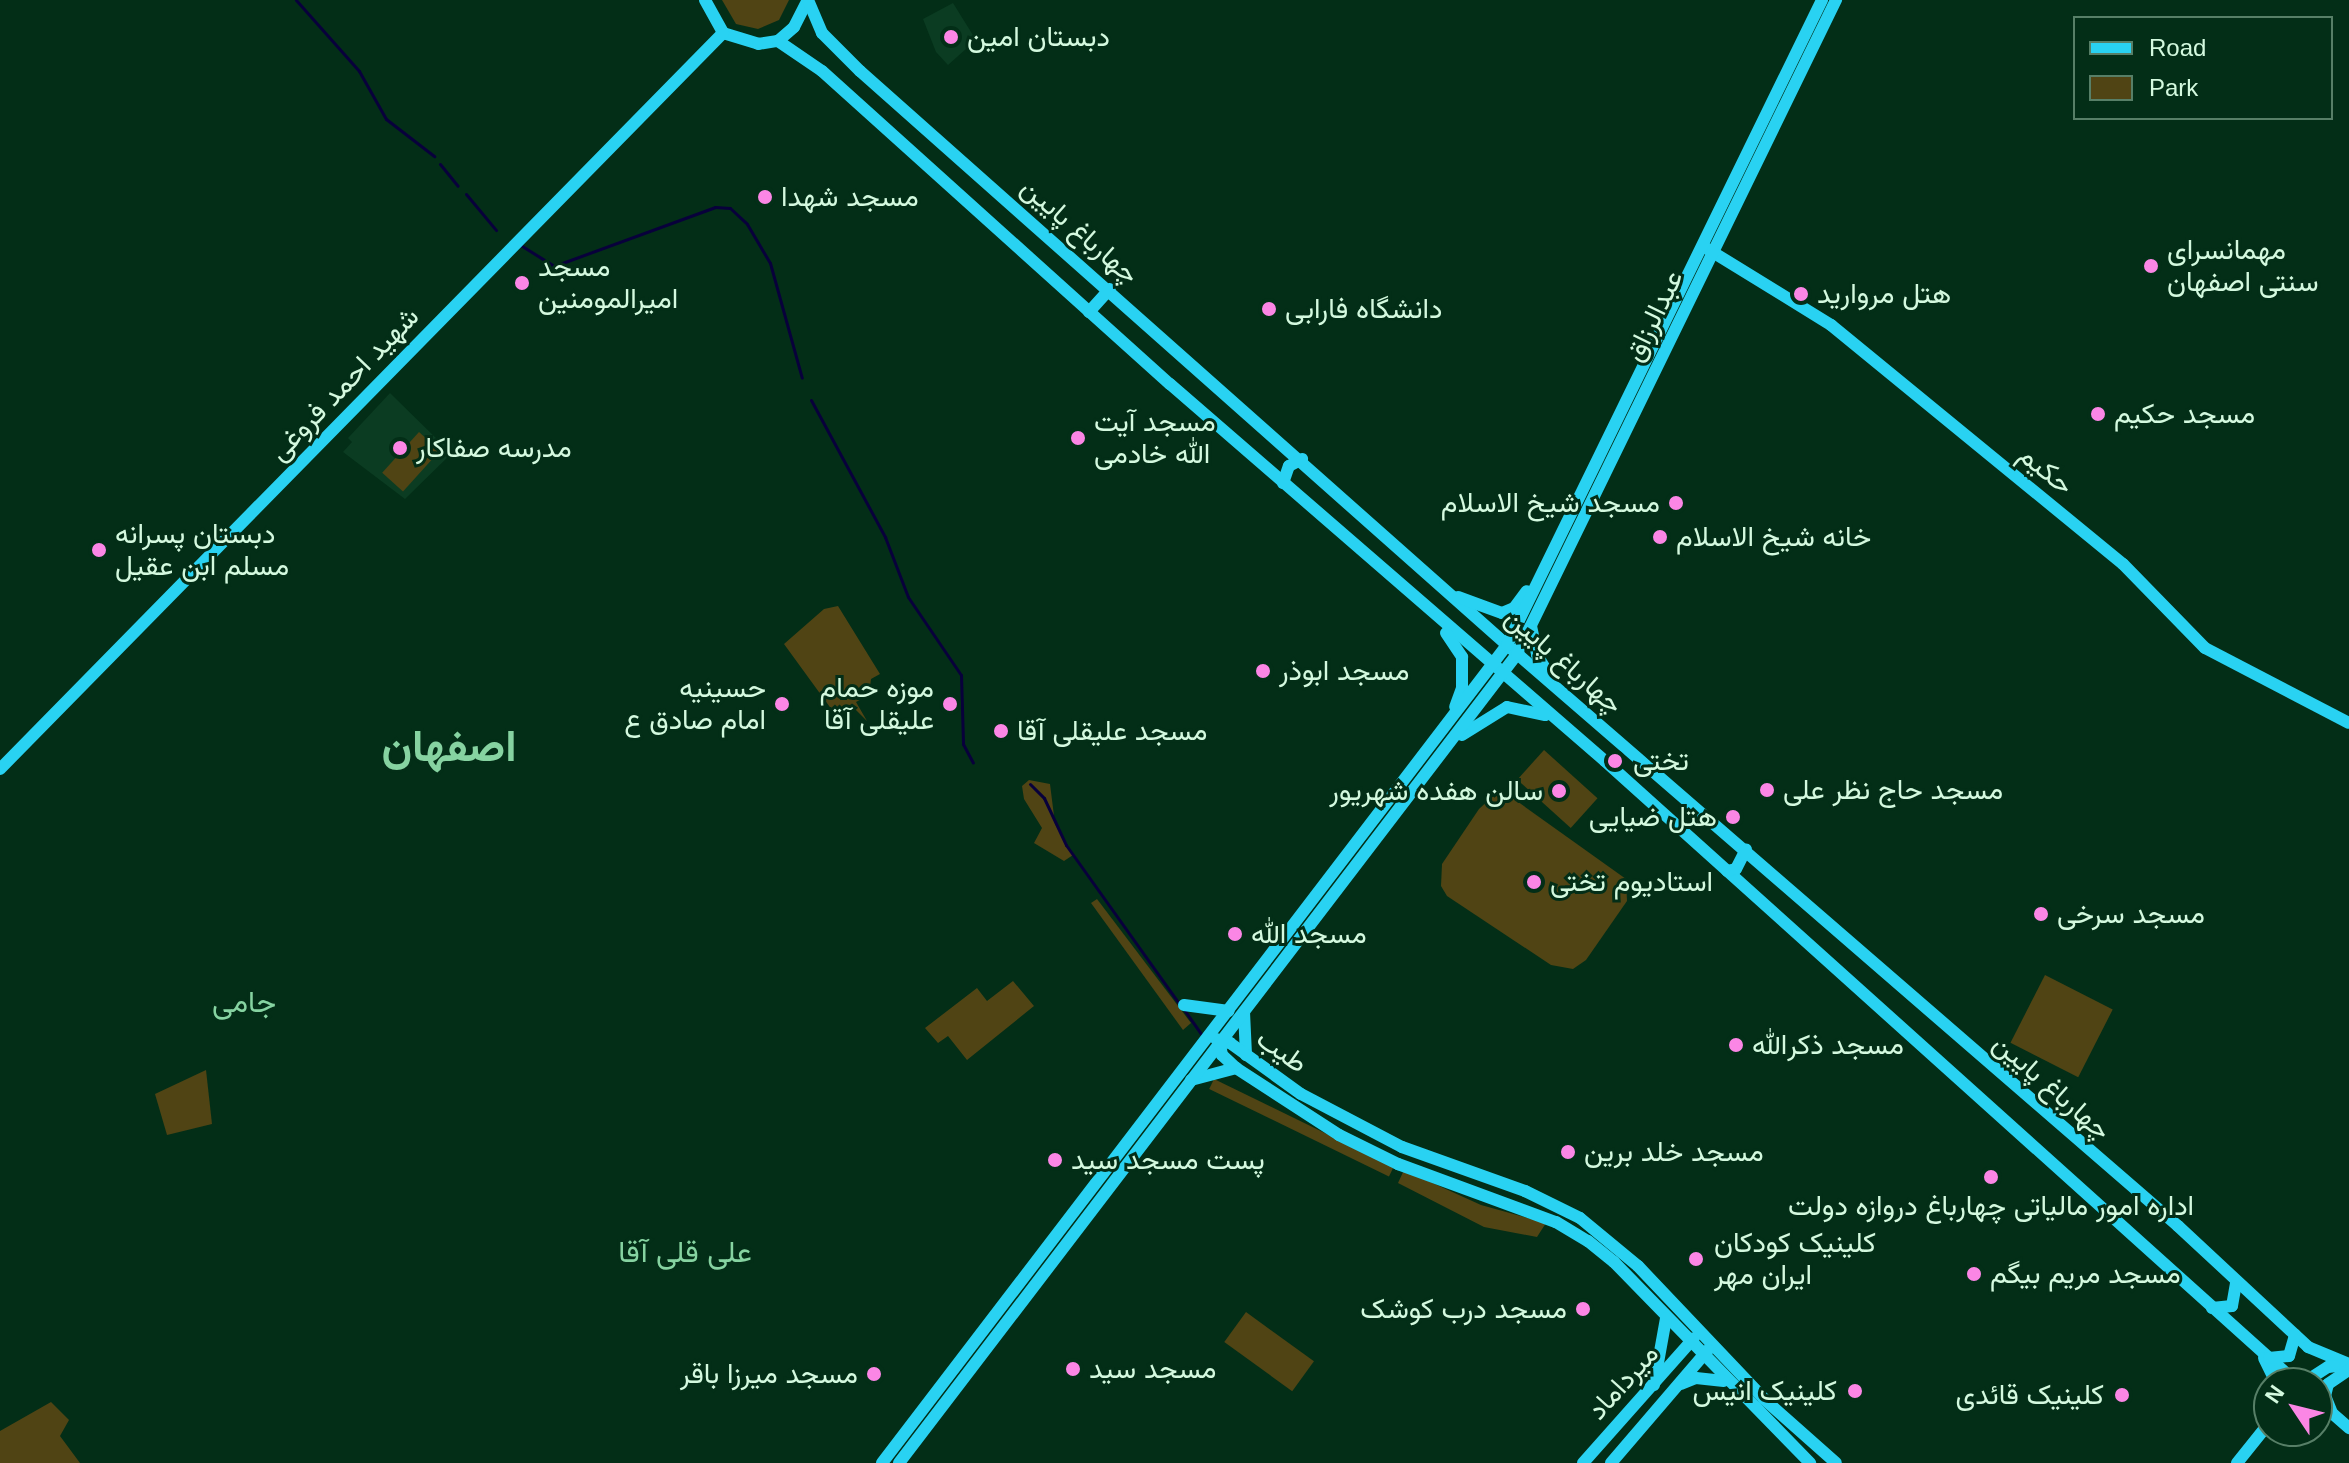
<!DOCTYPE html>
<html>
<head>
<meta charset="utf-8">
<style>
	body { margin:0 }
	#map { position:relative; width:2349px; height:1463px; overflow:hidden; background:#032e17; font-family:Helvetica,Vazirmatn,sans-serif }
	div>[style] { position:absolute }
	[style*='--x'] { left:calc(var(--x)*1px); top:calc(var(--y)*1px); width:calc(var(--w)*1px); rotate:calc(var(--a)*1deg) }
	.built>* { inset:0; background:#0b3c22 }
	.green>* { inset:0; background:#504414; transform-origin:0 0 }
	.stream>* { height:3px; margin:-1.5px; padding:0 1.5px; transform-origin:1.5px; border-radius:1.5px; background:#08003b }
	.major>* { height:12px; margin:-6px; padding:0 6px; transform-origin:6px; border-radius:6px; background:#29d2f2 }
	.dots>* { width:22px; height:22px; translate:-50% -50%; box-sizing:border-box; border:4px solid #032e17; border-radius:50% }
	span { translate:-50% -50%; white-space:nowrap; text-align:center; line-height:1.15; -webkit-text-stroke:6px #032e17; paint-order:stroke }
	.poi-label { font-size:28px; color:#d4f9df }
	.left { translate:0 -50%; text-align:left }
	.right { translate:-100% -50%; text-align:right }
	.street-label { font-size:28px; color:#d4f9df }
	.neighbourhood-label { font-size:30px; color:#86d3a1 }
	.town-label { font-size:44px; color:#86d3a1; font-weight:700 }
	.legend { position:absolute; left:2073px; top:16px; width:260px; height:104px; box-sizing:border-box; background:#032e17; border:2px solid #577f67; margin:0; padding:10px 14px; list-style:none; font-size:24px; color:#d4f9df }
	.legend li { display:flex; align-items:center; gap:16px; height:40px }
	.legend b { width:40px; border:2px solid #577f67 }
	.north { position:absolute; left:2253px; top:1367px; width:80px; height:80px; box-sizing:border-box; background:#032e17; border:2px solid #577f67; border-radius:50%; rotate:305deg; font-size:22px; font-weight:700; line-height:32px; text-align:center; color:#d4f9df }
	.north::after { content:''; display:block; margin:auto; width:28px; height:36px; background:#fb86e5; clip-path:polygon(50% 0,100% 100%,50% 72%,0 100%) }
</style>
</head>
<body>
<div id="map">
	<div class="built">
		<div style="clip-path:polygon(953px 3px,976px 40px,948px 65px,936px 52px,923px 19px)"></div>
		<div style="clip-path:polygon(390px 393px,442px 444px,453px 443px,454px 451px,405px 499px,343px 452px,352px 442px,348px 438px)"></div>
	</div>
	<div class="green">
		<div style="clip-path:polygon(722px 0,789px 0,779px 20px,758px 29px,736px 24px)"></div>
		<div style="left:419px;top:432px;width:28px;height:55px;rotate:42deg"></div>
		<div style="clip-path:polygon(838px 606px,880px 674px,871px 679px,869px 695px,856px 702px,867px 721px,853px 707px,841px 714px,832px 710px,784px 644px,824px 609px)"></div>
		<div style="left:1544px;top:750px;width:72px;height:40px;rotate:42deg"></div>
		<div style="clip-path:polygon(1029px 780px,1050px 784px,1055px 824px,1073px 855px,1064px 861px,1034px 843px,1042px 828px,1024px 799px,1022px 786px)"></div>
		<div style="clip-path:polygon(1507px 794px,1626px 879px,1627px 901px,1586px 960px,1573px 969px,1551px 965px,1447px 896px,1441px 886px,1442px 864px,1479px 809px,1492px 797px)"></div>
		<div style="clip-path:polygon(1097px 899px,1191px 1023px,1183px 1030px,1091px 903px)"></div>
		<div style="left:2045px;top:975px;width:76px;height:76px;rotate:27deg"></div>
		<div style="clip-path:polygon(1013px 981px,1034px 1006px,967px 1060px,948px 1036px,938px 1043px,925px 1028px,977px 988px,987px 1001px)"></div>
		<div style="clip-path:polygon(206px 1070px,212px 1124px,167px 1135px,155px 1094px)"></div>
		<div style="left:1214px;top:1079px;width:200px;height:11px;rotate:26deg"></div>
		<div style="clip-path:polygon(1404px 1170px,1481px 1205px,1546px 1223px,1537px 1237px,1484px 1227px,1398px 1183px)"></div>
		<div style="left:1246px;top:1312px;width:84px;height:37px;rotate:36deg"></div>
		<div style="clip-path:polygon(51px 1402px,69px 1420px,60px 1436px,80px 1463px,0 1463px,0 1431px)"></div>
	</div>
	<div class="stream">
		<div style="--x:296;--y:0;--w:95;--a:48.4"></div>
		<div style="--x:359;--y:71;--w:55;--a:60.6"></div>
		<div style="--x:386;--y:119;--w:61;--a:37.6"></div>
		<div style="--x:440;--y:164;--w:28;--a:51"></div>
		<div style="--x:466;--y:194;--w:47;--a:50.2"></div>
		<div style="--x:522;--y:246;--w:38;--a:32"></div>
		<div style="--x:554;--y:266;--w:171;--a:-20.1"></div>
		<div style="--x:715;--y:207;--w:15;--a:4"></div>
		<div style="--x:730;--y:208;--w:23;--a:43"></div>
		<div style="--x:747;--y:224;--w:45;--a:59.5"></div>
		<div style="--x:770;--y:263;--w:119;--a:74.5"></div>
		<div style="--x:811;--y:400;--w:156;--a:61.6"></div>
		<div style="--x:885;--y:537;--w:64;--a:69"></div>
		<div style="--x:908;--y:597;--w:94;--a:55.8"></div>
		<div style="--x:961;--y:675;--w:69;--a:88.3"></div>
		<div style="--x:963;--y:744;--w:21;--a:62"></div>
		<div style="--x:1030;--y:784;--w:20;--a:45"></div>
		<div style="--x:1044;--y:798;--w:52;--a:64.9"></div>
		<div style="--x:1066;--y:845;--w:196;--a:54.5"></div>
		<div style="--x:1185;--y:1011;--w:28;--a:55"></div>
	</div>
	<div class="major">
		<div style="--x:705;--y:0;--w:38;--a:61"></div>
		<div style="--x:723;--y:33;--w:37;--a:17"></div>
		<div style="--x:758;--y:44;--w:20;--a:-9"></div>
		<div style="--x:778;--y:41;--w:21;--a:-41"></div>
		<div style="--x:794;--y:27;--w:30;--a:-63"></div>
		<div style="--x:808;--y:0;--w:36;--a:67"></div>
		<div style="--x:822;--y:33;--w:54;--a:45"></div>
		<div style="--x:860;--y:71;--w:865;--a:41.58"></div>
		<div style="--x:1507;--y:645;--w:888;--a:40.89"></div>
		<div style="--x:2178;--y:1226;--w:178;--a:42.9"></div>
		<div style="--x:2308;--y:1347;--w:44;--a:22.5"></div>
		<div style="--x:778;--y:41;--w:53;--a:34.3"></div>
		<div style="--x:822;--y:71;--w:468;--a:42"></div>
		<div style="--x:1170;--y:384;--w:576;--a:40.91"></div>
		<div style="--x:1605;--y:761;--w:930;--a:41.95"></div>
		<div style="--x:1706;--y:248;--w:147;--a:31.6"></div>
		<div style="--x:1831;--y:325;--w:377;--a:39.3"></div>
		<div style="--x:2123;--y:564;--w:117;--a:45.7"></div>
		<div style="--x:2205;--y:648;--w:162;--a:27.5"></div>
		<div style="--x:1089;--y:312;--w:31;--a:-48"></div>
		<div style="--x:1283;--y:483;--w:18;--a:-71"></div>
		<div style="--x:1289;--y:466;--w:15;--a:-28"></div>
		<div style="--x:1458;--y:597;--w:47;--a:20"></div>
		<div style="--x:1502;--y:613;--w:13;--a:-23"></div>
		<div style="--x:1514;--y:608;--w:21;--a:-53"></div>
		<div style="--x:1531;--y:626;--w:30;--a:78"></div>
		<div style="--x:1537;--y:655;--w:23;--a:59"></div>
		<div style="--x:1446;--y:633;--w:29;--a:56"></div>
		<div style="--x:1462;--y:657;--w:31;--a:90"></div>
		<div style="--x:1462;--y:688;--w:20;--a:110"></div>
		<div style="--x:1462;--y:735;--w:53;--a:-31.9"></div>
		<div style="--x:1507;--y:707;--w:39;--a:12"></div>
		<div style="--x:0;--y:769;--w:1032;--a:-45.51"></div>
		<div style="--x:1727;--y:871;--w:9;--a:-13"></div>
		<div style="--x:1736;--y:869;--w:22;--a:-63"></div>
		<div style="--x:1184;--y:1005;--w:45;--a:7.6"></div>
		<div style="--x:1244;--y:1012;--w:43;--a:87.3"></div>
		<div style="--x:1216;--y:1039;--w:15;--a:16"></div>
		<div style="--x:1230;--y:1043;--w:87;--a:35.7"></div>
		<div style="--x:1301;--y:1094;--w:114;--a:27.7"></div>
		<div style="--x:1402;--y:1147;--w:131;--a:19.7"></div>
		<div style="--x:1525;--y:1191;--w:61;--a:26.1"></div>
		<div style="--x:1580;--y:1218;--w:75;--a:39.6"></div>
		<div style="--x:1638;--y:1266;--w:183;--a:46.5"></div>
		<div style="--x:1764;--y:1399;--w:96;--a:41.6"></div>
		<div style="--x:1220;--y:1043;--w:12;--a:81"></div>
		<div style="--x:1222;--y:1055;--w:19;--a:43"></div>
		<div style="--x:1236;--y:1068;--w:123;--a:33"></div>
		<div style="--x:1339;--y:1135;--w:66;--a:26.2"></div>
		<div style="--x:1398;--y:1164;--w:168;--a:20.2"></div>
		<div style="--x:1556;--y:1222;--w:37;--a:31"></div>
		<div style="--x:1588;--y:1241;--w:33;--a:39"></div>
		<div style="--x:1614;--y:1262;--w:281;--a:45.7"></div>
		<div style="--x:1191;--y:1080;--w:47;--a:-14.9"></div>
		<div style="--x:2212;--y:1308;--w:20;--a:-6"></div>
		<div style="--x:2232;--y:1306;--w:23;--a:-80"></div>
		<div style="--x:2264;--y:1358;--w:28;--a:64"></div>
		<div style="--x:2269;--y:1358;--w:20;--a:-6"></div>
		<div style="--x:2289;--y:1356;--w:22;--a:-74"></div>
		<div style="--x:2303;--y:1383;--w:30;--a:-33"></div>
		<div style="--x:2328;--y:1367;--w:18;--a:-6"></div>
		<div style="--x:1681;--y:1384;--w:16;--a:-22"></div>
		<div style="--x:1696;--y:1378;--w:28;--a:6"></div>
		<div style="--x:1654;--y:1385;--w:68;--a:-79.8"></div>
		<div style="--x:2317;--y:1400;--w:43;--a:41.2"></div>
		<div style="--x:2332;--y:1413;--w:18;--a:-112"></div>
		<div style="--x:2325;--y:1396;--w:12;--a:-76"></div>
		<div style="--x:2328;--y:1384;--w:25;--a:-34"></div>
		<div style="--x:882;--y:1463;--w:1029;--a:-52.62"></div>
		<div style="--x:1507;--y:645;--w:718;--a:-63.97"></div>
		<div style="--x:899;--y:1463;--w:1018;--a:-52.62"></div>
		<div style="--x:1517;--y:654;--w:728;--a:-64"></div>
		<div style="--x:1583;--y:1463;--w:167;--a:-48.4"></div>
		<div style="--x:1611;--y:1463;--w:149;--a:-49.4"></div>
		<div style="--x:2237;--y:1463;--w:51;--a:-51.3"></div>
	</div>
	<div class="dots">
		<div style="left:951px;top:37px;background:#fb86e5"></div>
		<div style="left:765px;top:197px;background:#fb86e5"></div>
		<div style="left:2151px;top:266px;background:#fb86e5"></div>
		<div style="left:522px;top:283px;background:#fb86e5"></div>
		<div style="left:1801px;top:294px;background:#fb86e5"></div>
		<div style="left:1269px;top:309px;background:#fb86e5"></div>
		<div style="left:2098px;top:414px;background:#fb86e5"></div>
		<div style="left:1078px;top:438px;background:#fb86e5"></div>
		<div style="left:400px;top:448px;background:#fb86e5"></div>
		<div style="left:1676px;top:503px;background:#fb86e5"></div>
		<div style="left:1660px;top:537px;background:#fb86e5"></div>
		<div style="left:99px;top:550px;background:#fb86e5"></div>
		<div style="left:1263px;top:671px;background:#fb86e5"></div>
		<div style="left:782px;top:704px;background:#fb86e5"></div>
		<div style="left:950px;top:704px;background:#fb86e5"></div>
		<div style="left:1001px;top:731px;background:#fb86e5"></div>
		<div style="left:1615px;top:761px;background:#fb86e5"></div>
		<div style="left:1767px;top:790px;background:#fb86e5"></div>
		<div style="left:1559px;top:791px;background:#fb86e5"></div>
		<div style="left:1733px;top:817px;background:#fb86e5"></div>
		<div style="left:1534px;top:882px;background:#fb86e5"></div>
		<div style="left:2041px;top:914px;background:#fb86e5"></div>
		<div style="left:1235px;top:934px;background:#fb86e5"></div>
		<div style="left:1736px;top:1045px;background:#fb86e5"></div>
		<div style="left:1568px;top:1152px;background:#fb86e5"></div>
		<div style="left:1055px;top:1160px;background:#fb86e5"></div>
		<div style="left:1991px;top:1177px;background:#fb86e5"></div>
		<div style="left:1696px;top:1259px;background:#fb86e5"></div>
		<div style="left:1974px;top:1274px;background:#fb86e5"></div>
		<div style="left:1583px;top:1309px;background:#fb86e5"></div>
		<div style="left:1073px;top:1369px;background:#fb86e5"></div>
		<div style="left:874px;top:1374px;background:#fb86e5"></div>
		<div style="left:1855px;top:1391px;background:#fb86e5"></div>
		<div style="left:2122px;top:1395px;background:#fb86e5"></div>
	</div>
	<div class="poi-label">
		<span class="left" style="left:967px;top:37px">دبستان امین</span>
		<span class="left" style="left:781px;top:197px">مسجد شهدا</span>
		<span class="left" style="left:2167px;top:266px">مهمانسرای<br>سنتی اصفهان</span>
		<span class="left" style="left:538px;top:283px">مسجد<br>امیرالمومنین</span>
		<span class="left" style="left:1817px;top:294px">هتل مروارید</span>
		<span class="left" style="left:1285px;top:309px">دانشگاه فارابی</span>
		<span class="left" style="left:2114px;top:414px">مسجد حکیم</span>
		<span class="left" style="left:1094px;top:438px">مسجد آیت<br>الله خادمی</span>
		<span class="left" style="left:416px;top:448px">مدرسه صفاکار</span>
		<span class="right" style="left:1660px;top:503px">مسجد شیخ الاسلام</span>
		<span class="left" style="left:115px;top:550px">دبستان پسرانه<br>مسلم ابن عقیل</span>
		<span class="left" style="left:1676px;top:537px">خانه شیخ الاسلام</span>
		<span class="left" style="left:1279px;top:671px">مسجد ابوذر</span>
		<span class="right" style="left:766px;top:704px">حسینیه<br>امام صادق ع</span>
		<span class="right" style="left:934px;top:704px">موزه حمام<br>علیقلی آقا</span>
		<span class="left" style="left:1017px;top:731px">مسجد علیقلی آقا</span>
		<span class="left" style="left:1633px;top:761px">تختی</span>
		<span class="left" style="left:1783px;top:790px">مسجد حاج نظر علی</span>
		<span class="right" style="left:1543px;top:791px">سالن هفده شهریور</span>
		<span class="right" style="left:1717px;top:817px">هتل ضیایی</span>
		<span class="left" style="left:1550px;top:882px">استادیوم تختی</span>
		<span class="left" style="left:2057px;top:914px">مسجد سرخی</span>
		<span class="left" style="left:1251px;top:934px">مسجد الله</span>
		<span class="left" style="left:1752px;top:1045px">مسجد ذکرالله</span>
		<span class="left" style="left:1584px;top:1152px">مسجد خلد برین</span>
		<span class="left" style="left:1071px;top:1160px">پست مسجد سید</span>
		<span style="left:1991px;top:1206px">اداره امور مالیاتی چهارباغ دروازه دولت</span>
		<span class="left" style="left:1714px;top:1259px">کلینیک کودکان<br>ایران مهر</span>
		<span class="left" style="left:1990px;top:1274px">مسجد مریم بیگم</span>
		<span class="right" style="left:1567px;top:1309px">مسجد درب کوشک</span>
		<span class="left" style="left:1089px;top:1369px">مسجد سید</span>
		<span class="right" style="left:858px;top:1374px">مسجد میرزا باقر</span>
		<span class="right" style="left:1837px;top:1391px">کلینیک انیس</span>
		<span class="right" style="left:2104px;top:1395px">کلینیک قائدی</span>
	</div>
	<div class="street-label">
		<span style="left:1080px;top:231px;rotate:41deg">چهارباغ پایین</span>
		<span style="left:1654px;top:316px;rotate:-64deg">عبدالرزاق</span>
		<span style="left:344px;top:384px;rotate:-46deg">شهید احمد فروغی</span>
		<span style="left:2046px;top:470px;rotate:39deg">حکیم</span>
		<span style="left:1564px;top:661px;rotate:41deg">چهارباغ پایین</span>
		<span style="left:1282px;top:1051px;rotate:35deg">طیب</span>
		<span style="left:2052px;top:1087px;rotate:41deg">چهارباغ پایین</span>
		<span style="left:1623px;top:1382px;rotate:-48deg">میرداماد</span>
	</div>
	<div class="neighbourhood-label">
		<span style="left:244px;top:1002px">جامی</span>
		<span style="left:685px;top:1252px">علی قلی آقا</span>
	</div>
	<div class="town-label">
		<span style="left:449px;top:746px">اصفهان</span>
	</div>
	<ul class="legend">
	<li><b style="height:10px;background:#29d2f2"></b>Road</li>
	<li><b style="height:22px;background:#504414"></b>Park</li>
	</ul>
	<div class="north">N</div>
</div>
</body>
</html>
